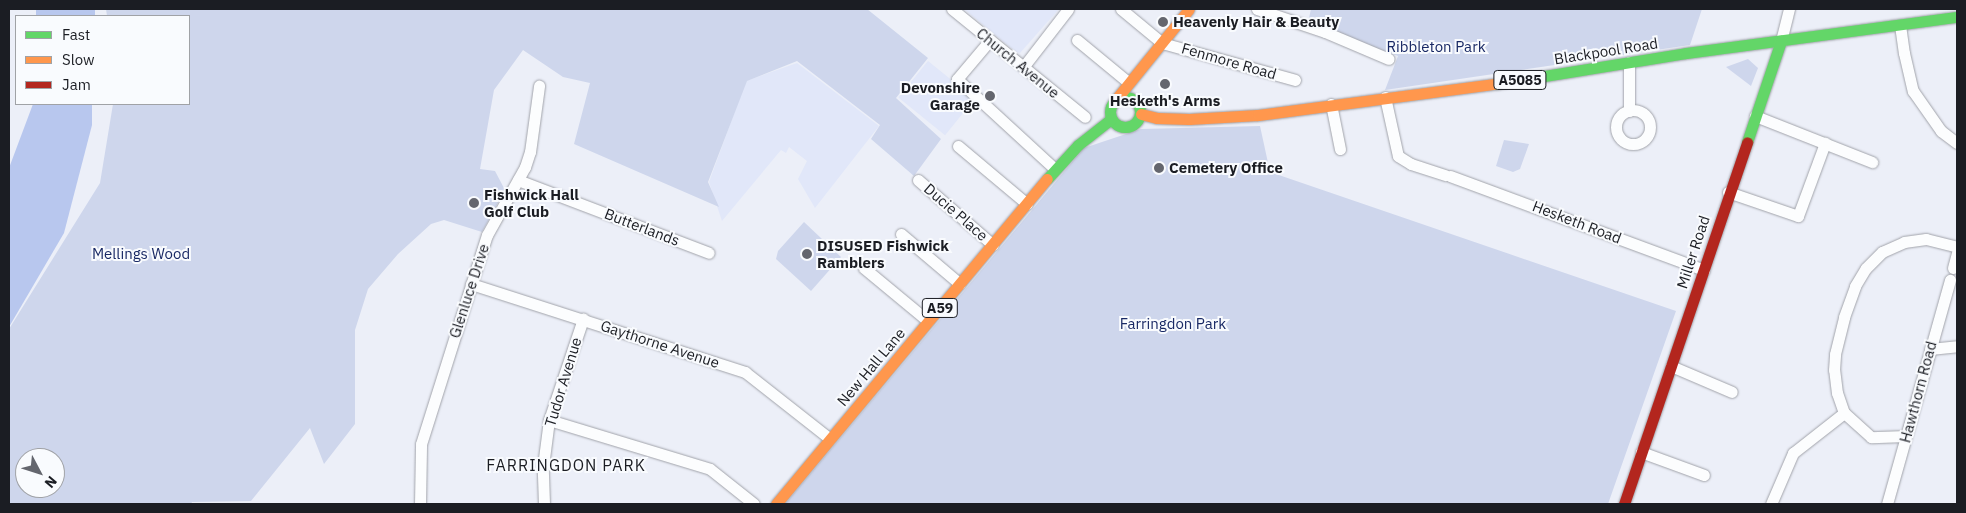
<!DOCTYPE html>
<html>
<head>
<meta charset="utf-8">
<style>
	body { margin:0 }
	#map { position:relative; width:1966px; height:513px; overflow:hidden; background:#eceff8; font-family:"IBM Plex Sans",sans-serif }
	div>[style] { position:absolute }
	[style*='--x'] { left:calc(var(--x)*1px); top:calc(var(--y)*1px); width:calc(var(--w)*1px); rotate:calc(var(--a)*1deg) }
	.built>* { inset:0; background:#e1e7f9; transform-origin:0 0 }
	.green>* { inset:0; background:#ced6ec }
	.water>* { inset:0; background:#b8c7ee; transform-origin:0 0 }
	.roads { filter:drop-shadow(0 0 1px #a1a3aa) drop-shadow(0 0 1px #a1a3aa) }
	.street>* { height:11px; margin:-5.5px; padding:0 5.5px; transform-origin:5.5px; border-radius:5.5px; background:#fcfdfe }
	.street>.ring { margin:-5.5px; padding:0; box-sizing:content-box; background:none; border:11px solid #fcfdfe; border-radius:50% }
	.fast>* { height:11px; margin:-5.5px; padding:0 5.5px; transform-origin:5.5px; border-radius:5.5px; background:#63d668 }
	.fast>.ring { margin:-5.5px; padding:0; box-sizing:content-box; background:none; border:11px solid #63d668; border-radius:50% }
	.slow>* { height:11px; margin:-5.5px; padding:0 5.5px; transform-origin:5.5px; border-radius:5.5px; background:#ff974d }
	.jam>* { height:11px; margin:-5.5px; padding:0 5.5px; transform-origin:5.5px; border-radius:5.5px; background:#b3261e }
	.dots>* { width:14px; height:14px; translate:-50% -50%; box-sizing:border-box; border:2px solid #f9fbfe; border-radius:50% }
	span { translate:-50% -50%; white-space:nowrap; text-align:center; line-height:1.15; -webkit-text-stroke:4px #f9fbfe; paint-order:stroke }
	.shield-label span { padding:1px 4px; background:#f9fbfe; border:1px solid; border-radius:4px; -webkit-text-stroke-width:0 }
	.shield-label { font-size:14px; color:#1b1d23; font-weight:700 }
	.poi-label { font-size:15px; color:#1b1d23; font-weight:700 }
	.left { translate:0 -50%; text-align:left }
	.right { translate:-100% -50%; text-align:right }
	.park-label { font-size:15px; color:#192965 }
	.street-label { font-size:15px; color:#1b1d23 }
	.neighbourhood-label { font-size:16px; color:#1b1d23; letter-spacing:1px }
	.frame { position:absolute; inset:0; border:10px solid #1b1d23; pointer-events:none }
	.legend { position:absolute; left:15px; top:15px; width:175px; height:90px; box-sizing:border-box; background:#f9fbfe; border:1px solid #a0a2a6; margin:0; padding:6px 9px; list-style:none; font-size:15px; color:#1b1d23 }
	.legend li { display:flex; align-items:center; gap:10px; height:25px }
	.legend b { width:25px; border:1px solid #a0a2a6 }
	.north { position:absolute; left:15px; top:448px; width:50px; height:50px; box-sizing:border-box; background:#f9fbfe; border:1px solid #a0a2a6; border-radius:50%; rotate:130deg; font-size:14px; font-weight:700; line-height:20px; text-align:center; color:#1b1d23 }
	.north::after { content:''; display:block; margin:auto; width:18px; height:22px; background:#64666e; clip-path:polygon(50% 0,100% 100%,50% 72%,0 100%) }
</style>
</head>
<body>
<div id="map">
	<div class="built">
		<div style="clip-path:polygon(964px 9px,1059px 9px,1020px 53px,1016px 52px)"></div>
		<div style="left:928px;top:61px;width:60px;height:47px;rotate:39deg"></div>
		<div style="clip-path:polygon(797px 63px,879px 126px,815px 208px,798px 179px,807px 161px,789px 147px,786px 153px,781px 150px,722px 221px,709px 182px,746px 81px)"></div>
	</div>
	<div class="green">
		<div style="clip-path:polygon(evenodd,106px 9px,867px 9px,928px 58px,896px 98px,941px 139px,914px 176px,871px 139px,880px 125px,797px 61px,747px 81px,708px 182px,719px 207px,574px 144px,590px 83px,563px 77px,523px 50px,494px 90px,480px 169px,495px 171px,505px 190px,482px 232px,444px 220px,431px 224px,398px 254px,368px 289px,355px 330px,355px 424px,324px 464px,310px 428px,251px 501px,192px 502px,191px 504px,9px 504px,9px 329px,100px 183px,113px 104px,189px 104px,189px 16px,107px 16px,106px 9px,25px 458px,55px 458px,55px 488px,25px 488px,25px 458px)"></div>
		<div style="clip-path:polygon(1311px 9px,1702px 9px,1690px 45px,1385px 90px,1398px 56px,1323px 28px,1309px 18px)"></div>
		<div style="clip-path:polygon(1748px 59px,1758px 68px,1751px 86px,1726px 67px)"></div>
		<div style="clip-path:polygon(1260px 126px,1270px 172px,1676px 311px,1608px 504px,785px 504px,1084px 148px,1141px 129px)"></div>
		<div style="clip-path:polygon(1504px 140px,1529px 144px,1520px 169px,1513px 172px,1496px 166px)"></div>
		<div style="clip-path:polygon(804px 222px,841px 257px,811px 291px,776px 259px,778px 251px)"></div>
	</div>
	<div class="water">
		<div style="left:36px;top:9px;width:59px;height:7px"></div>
		<div style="clip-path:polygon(33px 104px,92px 104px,92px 125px,64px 233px,9px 327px,9px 168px)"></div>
	</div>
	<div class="roads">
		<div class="street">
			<div style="--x:952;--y:9;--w:171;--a:39.1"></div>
			<div style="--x:1121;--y:9;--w:53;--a:39.7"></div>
			<div style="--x:1162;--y:43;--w:138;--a:15.5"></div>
			<div style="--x:1257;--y:9;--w:72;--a:18.7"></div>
			<div style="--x:1325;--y:32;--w:69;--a:22.9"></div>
			<div style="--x:1900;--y:25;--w:28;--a:82"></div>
			<div style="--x:1904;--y:53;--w:39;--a:77"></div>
			<div style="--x:1913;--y:91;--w:49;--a:55"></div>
			<div style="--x:1941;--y:131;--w:20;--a:37"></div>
			<div style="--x:990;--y:40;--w:51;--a:130.2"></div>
			<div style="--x:957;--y:79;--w:133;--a:42.6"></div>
			<div style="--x:1077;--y:40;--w:66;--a:39.5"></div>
			<div style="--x:1781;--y:41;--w:33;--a:-76"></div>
			<div style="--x:1024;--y:66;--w:72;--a:-52.3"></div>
			<div style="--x:1385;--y:97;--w:60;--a:77.6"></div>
			<div style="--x:1398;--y:156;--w:15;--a:32"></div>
			<div style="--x:1411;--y:164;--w:36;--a:18"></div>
			<div style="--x:1331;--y:104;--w:46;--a:78.7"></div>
			<div class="ring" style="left:1616px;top:110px;width:23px;height:23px"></div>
			<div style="--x:1629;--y:111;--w:49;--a:-90"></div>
			<div style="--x:1755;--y:116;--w:126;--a:21.5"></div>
			<div style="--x:958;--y:146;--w:90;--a:40"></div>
			<div style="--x:1450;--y:176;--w:271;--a:20.3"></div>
			<div style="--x:518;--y:180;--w:204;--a:20.9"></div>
			<div style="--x:918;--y:180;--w:99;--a:40.9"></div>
			<div style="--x:1728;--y:192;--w:74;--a:18.9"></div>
			<div style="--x:1798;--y:216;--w:78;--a:-69.7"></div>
			<div style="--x:901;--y:234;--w:77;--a:40.3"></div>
			<div style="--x:864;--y:268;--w:83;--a:39.6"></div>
			<div style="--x:1953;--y:268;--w:16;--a:-75"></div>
			<div style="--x:471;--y:284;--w:288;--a:17.8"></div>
			<div style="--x:745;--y:372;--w:108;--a:38.2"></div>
			<div style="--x:1930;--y:349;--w:27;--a:-6"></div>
			<div style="--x:1671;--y:366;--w:66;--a:23.1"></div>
			<div style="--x:549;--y:420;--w:168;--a:16.9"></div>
			<div style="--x:710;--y:469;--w:56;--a:38.5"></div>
			<div style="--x:1906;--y:436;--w:35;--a:178"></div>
			<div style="--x:1871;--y:437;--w:36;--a:-138"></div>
			<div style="--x:1844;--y:413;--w:21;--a:-109"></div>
			<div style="--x:1837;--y:393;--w:23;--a:-97"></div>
			<div style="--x:1834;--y:370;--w:16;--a:-86"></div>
			<div style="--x:1835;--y:354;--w:38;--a:-76"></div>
			<div style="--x:1844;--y:317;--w:33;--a:-70"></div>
			<div style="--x:1855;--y:286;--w:21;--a:-59"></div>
			<div style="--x:1866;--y:268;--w:23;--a:-45"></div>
			<div style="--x:1882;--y:252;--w:24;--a:-24"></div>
			<div style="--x:1904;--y:242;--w:22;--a:-8"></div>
			<div style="--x:1926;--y:239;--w:32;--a:14"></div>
			<div style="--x:1641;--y:452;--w:67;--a:20.1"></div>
			<div style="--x:420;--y:504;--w:60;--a:-89"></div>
			<div style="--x:421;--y:444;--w:219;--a:-72.5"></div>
			<div style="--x:487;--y:235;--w:78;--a:-60.8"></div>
			<div style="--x:525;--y:167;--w:16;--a:-72"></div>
			<div style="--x:530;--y:152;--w:67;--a:-82.2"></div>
			<div style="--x:544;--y:504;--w:38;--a:-92"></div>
			<div style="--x:543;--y:466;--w:46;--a:-82.6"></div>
			<div style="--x:549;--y:420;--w:107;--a:-71.4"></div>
			<div style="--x:1771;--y:504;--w:56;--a:-66.7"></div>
			<div style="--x:1793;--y:453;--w:65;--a:-38.1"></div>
			<div style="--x:1887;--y:504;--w:233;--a:-74.3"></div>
		</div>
		<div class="fast">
			<div style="--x:1495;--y:84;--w:193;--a:-9.2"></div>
			<div style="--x:1686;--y:53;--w:273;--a:-7.6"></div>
			<div class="ring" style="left:1110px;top:97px;width:19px;height:19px"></div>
			<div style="--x:1747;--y:142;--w:107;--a:-71.4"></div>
			<div style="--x:1047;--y:179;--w:46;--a:-47.6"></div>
			<div style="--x:1078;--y:145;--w:42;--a:-38.2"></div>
		</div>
		<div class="slow">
			<div style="--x:1117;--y:98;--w:114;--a:-51"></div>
			<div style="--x:1141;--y:114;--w:16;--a:14"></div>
			<div style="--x:1157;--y:118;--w:32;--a:2"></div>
			<div style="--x:1189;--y:119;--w:69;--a:-3.3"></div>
			<div style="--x:1258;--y:115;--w:239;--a:-7.5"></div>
			<div style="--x:776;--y:504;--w:423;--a:-50.2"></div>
		</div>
		<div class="jam">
			<div style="--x:1624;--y:504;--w:382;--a:-71.2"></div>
		</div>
	</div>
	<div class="dots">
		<div style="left:1163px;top:22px;background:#64666e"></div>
		<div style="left:1165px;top:84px;background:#64666e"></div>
		<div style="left:990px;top:96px;background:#64666e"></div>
		<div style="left:1159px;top:168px;background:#64666e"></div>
		<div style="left:474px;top:203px;background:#64666e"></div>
		<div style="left:807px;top:254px;background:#64666e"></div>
	</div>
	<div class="shield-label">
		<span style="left:1520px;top:80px">A5085</span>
		<span style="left:940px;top:308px">A59</span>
	</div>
	<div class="poi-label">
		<span class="left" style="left:1173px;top:22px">Heavenly Hair &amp; Beauty</span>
		<span class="right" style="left:980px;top:96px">Devonshire<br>Garage</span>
		<span style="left:1165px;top:101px">Hesketh's Arms</span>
		<span class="left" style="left:1169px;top:168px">Cemetery Office</span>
		<span class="left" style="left:484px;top:203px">Fishwick Hall<br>Golf Club</span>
		<span class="left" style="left:817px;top:254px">DISUSED Fishwick<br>Ramblers</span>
	</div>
	<div class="park-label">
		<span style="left:1436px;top:47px">Ribbleton Park</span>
		<span style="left:141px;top:254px">Mellings Wood</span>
		<span style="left:1173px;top:324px">Farringdon Park</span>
	</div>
	<div class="street-label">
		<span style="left:1606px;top:51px;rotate:-9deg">Blackpool Road</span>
		<span style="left:1229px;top:61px;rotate:16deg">Fenmore Road</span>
		<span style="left:1018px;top:63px;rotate:39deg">Church Avenue</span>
		<span style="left:956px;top:212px;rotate:41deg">Ducie Place</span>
		<span style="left:1577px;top:222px;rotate:21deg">Hesketh Road</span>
		<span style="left:642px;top:227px;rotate:21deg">Butterlands</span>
		<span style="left:1693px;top:252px;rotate:-72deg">Miller Road</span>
		<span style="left:469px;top:291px;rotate:-72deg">Glenluce Drive</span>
		<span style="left:660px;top:344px;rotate:18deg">Gaythorne Avenue</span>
		<span style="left:871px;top:367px;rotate:-50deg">New Hall Lane</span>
		<span style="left:563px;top:382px;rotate:-73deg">Tudor Avenue</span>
		<span style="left:1918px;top:392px;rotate:-75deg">Hawthorn Road</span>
	</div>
	<div class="neighbourhood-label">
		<span style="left:566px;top:465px">FARRINGDON PARK</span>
	</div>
	<div class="frame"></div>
	<ul class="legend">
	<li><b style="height:6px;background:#63d668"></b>Fast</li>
	<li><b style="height:6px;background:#ff974d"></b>Slow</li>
	<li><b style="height:6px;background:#b3261e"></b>Jam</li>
	</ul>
	<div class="north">N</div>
</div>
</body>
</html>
